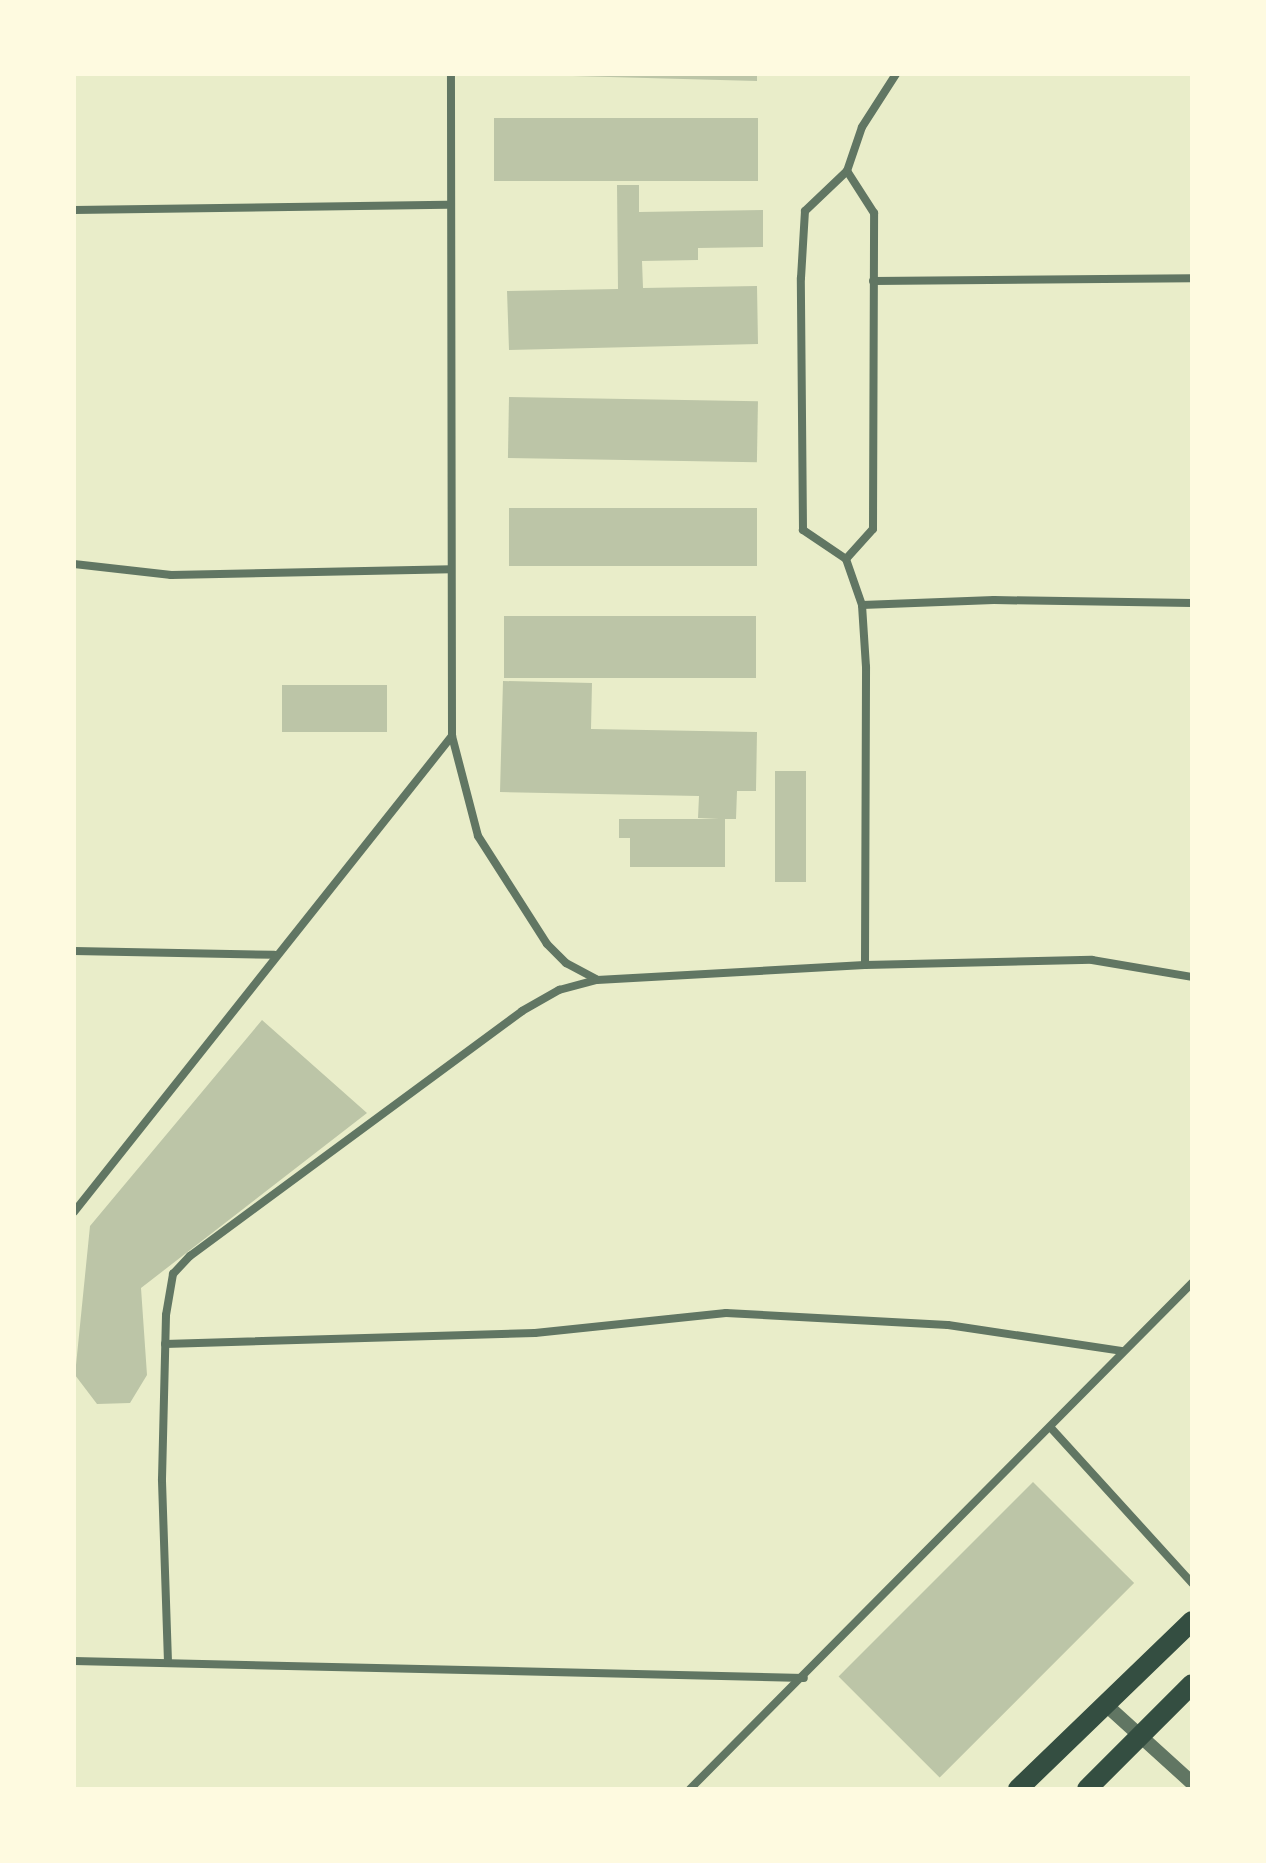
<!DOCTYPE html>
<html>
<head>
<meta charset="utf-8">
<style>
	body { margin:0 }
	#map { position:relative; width:1266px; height:1863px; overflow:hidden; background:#e9edc9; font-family:Lato,sans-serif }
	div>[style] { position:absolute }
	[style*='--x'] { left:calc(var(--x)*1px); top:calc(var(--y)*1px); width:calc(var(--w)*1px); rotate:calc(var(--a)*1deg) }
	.building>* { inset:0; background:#bcc5a7; transform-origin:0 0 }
	.minor>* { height:8px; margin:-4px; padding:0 4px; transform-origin:4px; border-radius:4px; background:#617663 }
	.tertiary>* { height:14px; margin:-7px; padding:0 7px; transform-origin:7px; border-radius:7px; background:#617663 }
	.primary>* { height:20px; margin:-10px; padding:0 10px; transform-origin:10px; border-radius:10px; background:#344e41 }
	span { translate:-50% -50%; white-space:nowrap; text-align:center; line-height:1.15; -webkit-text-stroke:8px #fefae0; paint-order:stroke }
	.frame { position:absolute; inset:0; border:76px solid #fefae0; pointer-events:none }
</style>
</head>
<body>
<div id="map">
	<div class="building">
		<div style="clip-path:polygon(500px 74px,757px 74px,757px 81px)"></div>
		<div style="left:758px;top:118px;width:63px;height:264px;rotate:90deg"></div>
		<div style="clip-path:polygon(617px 185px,639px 185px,639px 212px,763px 210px,763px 247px,698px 248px,698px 260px,642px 261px,643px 288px,757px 286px,758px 344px,509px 350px,507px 291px,618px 289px)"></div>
		<div style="left:509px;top:397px;width:249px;height:61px;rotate:1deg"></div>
		<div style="left:509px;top:508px;width:248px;height:58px"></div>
		<div style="left:756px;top:616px;width:62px;height:252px;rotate:90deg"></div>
		<div style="clip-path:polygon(503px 681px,592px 683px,591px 729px,757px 732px,756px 791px,737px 791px,736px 819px,725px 819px,725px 867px,630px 867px,630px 838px,619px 838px,619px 819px,719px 819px,698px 818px,699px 796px,500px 792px)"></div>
		<div style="left:387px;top:685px;width:47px;height:105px;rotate:90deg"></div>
		<div style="left:775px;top:771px;width:31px;height:111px"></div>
		<div style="clip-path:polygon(262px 1020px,367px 1113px,141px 1288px,147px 1375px,130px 1403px,97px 1404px,75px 1375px,90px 1226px)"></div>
		<div style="left:1033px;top:1482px;width:143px;height:275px;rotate:45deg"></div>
	</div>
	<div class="minor">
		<div style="--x:74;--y:210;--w:373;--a:-0.8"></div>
		<div style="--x:873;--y:281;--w:319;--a:-0.5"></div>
		<div style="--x:846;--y:559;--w:40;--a:-48"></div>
		<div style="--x:873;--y:529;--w:316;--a:-89.8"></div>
		<div style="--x:874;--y:213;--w:50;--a:-122.7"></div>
		<div style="--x:74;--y:564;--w:98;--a:6.5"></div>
		<div style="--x:171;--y:575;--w:280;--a:-1.2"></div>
		<div style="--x:862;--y:605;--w:132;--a:-2.2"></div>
		<div style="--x:994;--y:600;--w:198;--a:0.9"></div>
		<div style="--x:452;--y:736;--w:103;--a:75.4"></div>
		<div style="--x:478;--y:836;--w:128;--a:57.4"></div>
		<div style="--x:547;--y:944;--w:27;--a:45"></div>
		<div style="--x:566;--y:963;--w:34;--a:28"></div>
		<div style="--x:74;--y:951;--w:200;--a:1.1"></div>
		<div style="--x:865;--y:965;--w:298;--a:-89.8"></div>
		<div style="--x:866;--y:667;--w:62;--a:-93.7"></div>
		<div style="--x:862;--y:605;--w:49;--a:-109.2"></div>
		<div style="--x:846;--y:559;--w:52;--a:-146"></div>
		<div style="--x:803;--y:530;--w:252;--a:-90.5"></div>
		<div style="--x:801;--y:278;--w:67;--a:-86.6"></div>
		<div style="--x:805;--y:211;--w:58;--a:-43.6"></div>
		<div style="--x:847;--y:171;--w:46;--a:-71.2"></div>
		<div style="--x:862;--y:127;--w:63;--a:-57.3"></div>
		<div style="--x:74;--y:1212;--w:608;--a:-51.55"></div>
		<div style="--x:452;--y:736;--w:662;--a:-90.09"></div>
		<div style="--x:165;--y:1344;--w:370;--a:-1.7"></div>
		<div style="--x:535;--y:1333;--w:192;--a:-6"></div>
		<div style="--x:726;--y:1313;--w:222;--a:3.1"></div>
		<div style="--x:948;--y:1325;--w:177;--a:8.5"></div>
		<div style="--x:1051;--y:1428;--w:210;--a:47.7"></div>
		<div style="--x:74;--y:1661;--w:730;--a:1.33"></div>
		<div style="--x:168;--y:1662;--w:183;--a:-91.9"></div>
		<div style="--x:162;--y:1479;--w:164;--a:-88.6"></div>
		<div style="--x:166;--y:1315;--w:42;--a:-80.3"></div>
		<div style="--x:173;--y:1274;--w:25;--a:-47"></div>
		<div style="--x:190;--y:1256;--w:413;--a:-36.4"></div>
		<div style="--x:522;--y:1011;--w:43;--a:-29.6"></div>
		<div style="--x:559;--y:990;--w:39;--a:-15"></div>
		<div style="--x:597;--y:980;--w:268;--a:-3.2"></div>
		<div style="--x:865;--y:965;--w:227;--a:-1.3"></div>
		<div style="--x:1092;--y:960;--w:101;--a:9.6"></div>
		<div style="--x:690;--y:1789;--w:713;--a:-45.23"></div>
	</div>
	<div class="tertiary">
		<div style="--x:1105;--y:1704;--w:118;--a:42.2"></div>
	</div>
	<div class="primary">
		<div style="--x:1018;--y:1789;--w:242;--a:-44"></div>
		<div style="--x:1087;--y:1789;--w:148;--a:-45"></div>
	</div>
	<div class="frame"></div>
</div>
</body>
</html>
